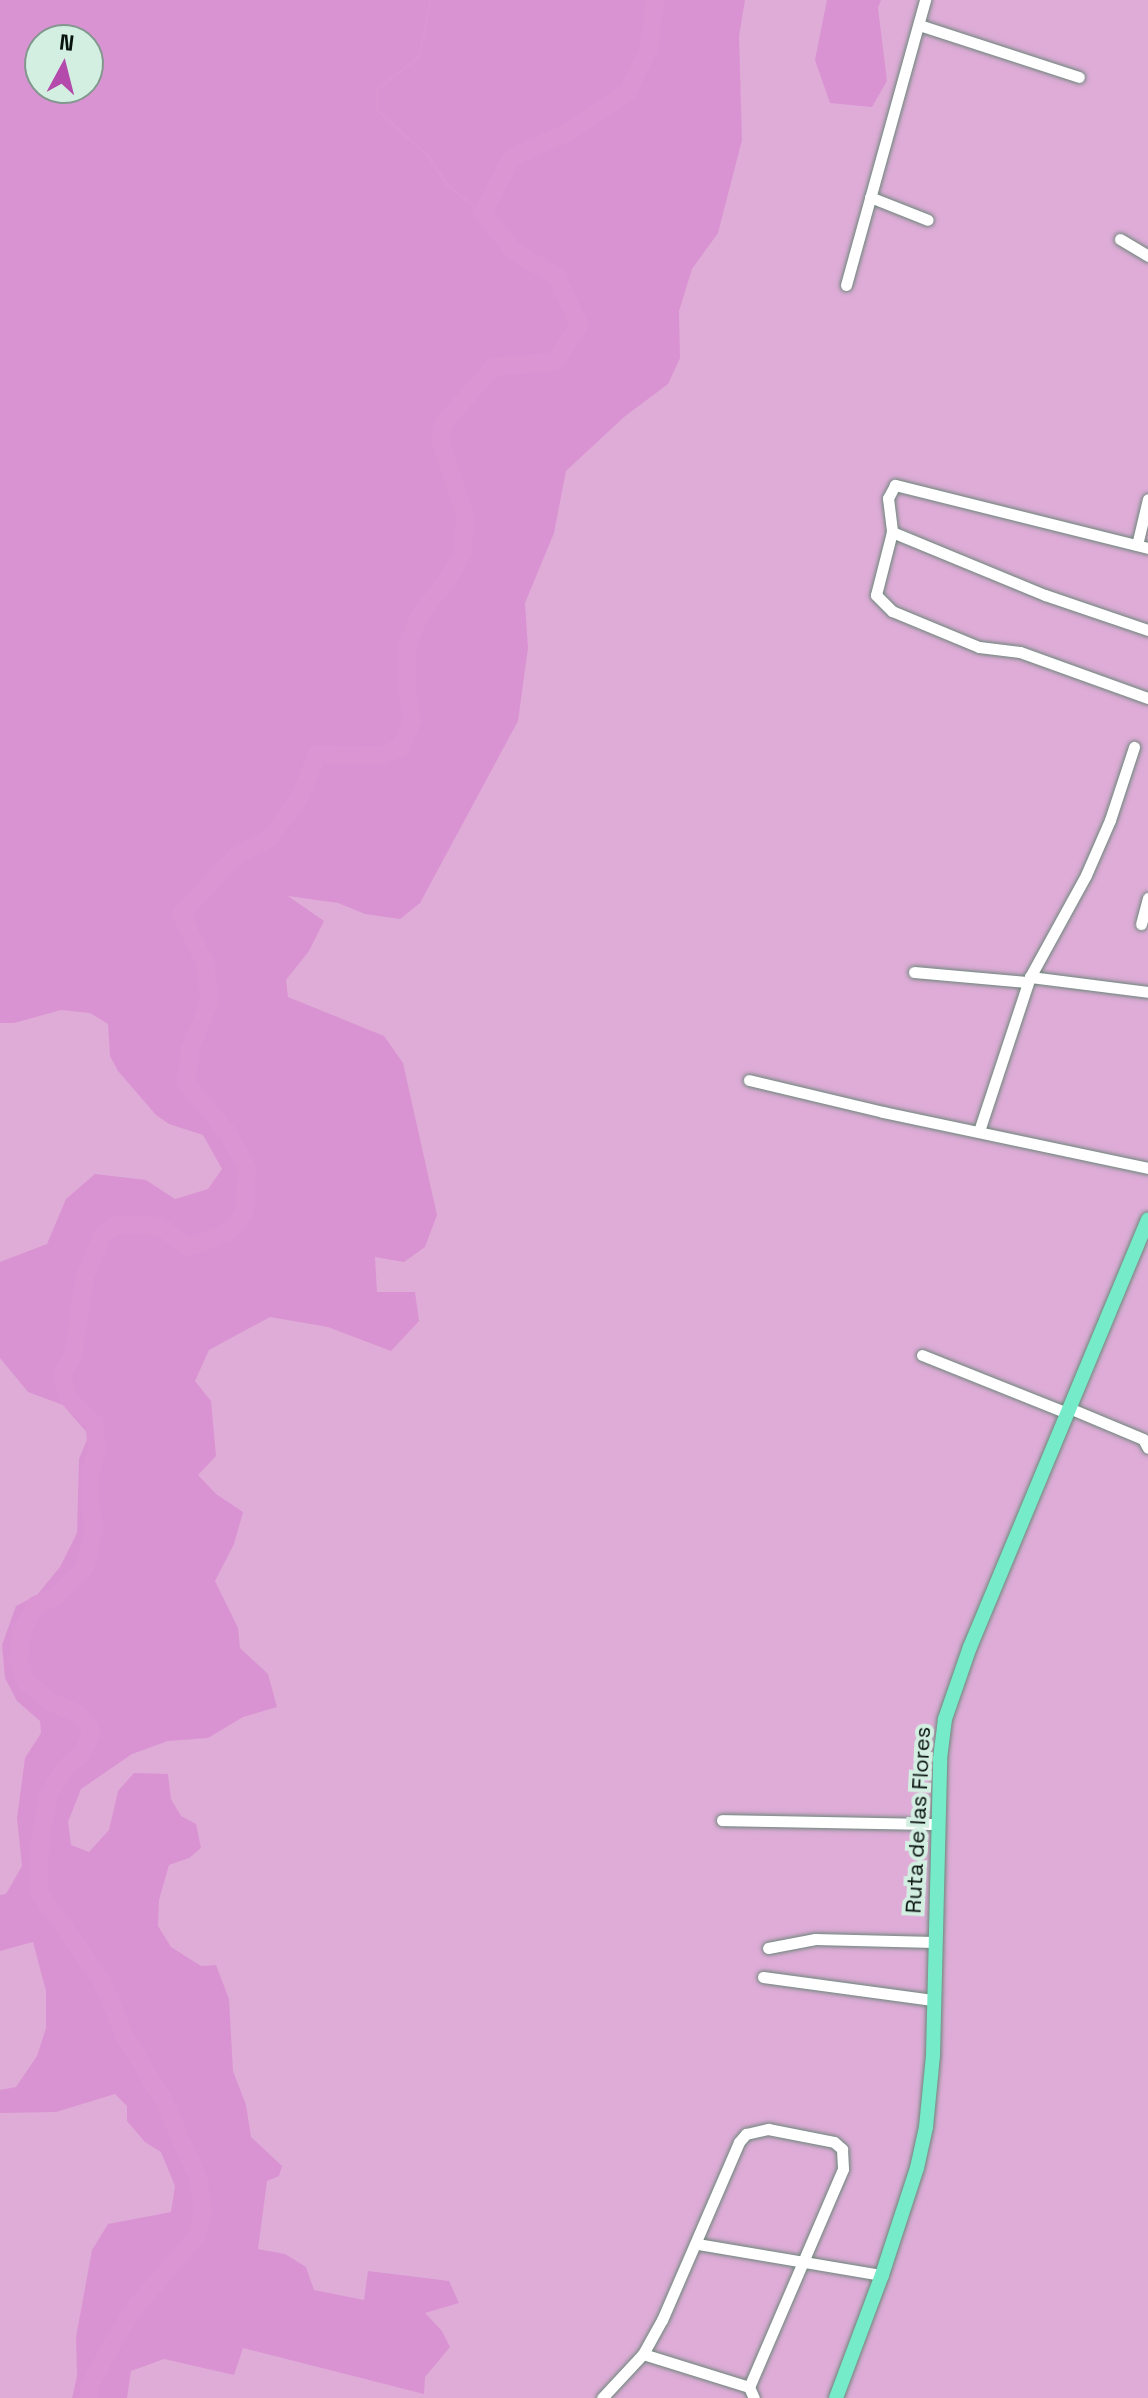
<!DOCTYPE html>
<html>
<head>
<meta charset="utf-8">
<style>
	body { margin:0 }
	#map { position:relative; width:1148px; height:2398px; overflow:hidden; background:#d3efe2; font-family:"Space Grotesk",sans-serif }
	div>[style] { position:absolute }
	[style*='--x'] { left:calc(var(--x)*1px); top:calc(var(--y)*1px); width:calc(var(--w)*1px); rotate:calc(var(--a)*1deg) }
	.green>* { inset:0; background:#deacd7 }
	.forest>* { inset:0; background:#da93d2 }
	.stream>* { height:3px; margin:-1.5px; padding:0 1.5px; transform-origin:1.5px; border-radius:1.5px; background:#dc95d3 }
	.river>* { height:18px; margin:-9px; padding:0 9px; transform-origin:9px; border-radius:9px; background:#dc95d3 }
	.roads { filter:drop-shadow(0 0 2px #6d877b) drop-shadow(0 0 2px #6d877b) }
	.minor>* { height:11px; margin:-5.5px; padding:0 5.5px; transform-origin:5.5px; border-radius:5.5px; background:#fff }
	.major>* { height:14px; margin:-7px; padding:0 7px; transform-origin:7px; border-radius:7px; background:#76ebc9 }
	span { translate:-50% -50%; white-space:nowrap; text-align:center; line-height:1.15; -webkit-text-stroke:8px #d3efe2; paint-order:stroke }
	.street-label { font-size:22px; color:#08120e }
	.north { position:absolute; left:24px; top:24px; width:80px; height:80px; box-sizing:border-box; background:#d3efe2; border:2px solid #82978d; border-radius:50%; rotate:7deg; font-size:22px; font-weight:700; line-height:32px; text-align:center; color:#08120e }
	.north::after { content:''; display:block; margin:auto; width:28px; height:36px; background:#b44aab; clip-path:polygon(50% 0,100% 100%,50% 72%,0 100%) }
</style>
</head>
<body>
<div id="map">
	<div class="green">
		<div style="clip-path:polygon(evenodd,0 0,1148px 0,1148px 2398px,0 2398px,0 0,40px 40px,88px 40px,88px 88px,40px 88px,40px 40px)"></div>
	</div>
	<div class="forest">
		<div style="clip-path:polygon(evenodd,0 0,745px 0,739px 36px,742px 140px,718px 233px,692px 269px,679px 311px,680px 358px,668px 384px,624px 417px,566px 471px,554px 533px,525px 603px,528px 648px,518px 721px,420px 903px,400px 919px,365px 914px,338px 903px,288px 896px,324px 921px,309px 951px,286px 980px,288px 997px,384px 1036px,403px 1063px,437px 1215px,425px 1247px,404px 1262px,375px 1257px,377px 1292px,415px 1292px,419px 1321px,391px 1351px,328px 1327px,270px 1317px,209px 1350px,195px 1381px,211px 1401px,216px 1456px,198px 1475px,216px 1494px,243px 1512px,234px 1544px,215px 1581px,238px 1628px,240px 1648px,268px 1674px,277px 1707px,243px 1717px,208px 1738px,168px 1741px,132px 1754px,81px 1789px,68px 1822px,71px 1845px,89px 1852px,109px 1830px,118px 1791px,134px 1773px,168px 1774px,171px 1799px,181px 1816px,196px 1824px,201px 1848px,189px 1858px,169px 1865px,159px 1900px,158px 1926px,171px 1947px,201px 1966px,216px 1965px,229px 1999px,233px 2071px,246px 2105px,251px 2137px,282px 2166px,279px 2176px,267px 2181px,258px 2249px,285px 2254px,306px 2267px,314px 2290px,364px 2300px,368px 2271px,449px 2281px,459px 2303px,425px 2313px,442px 2331px,450px 2347px,425px 2377px,424px 2394px,243px 2348px,234px 2375px,164px 2359px,131px 2371px,127px 2398px,72px 2398px,77px 2376px,76px 2337px,92px 2250px,108px 2224px,171px 2212px,175px 2186px,161px 2152px,145px 2142px,127px 2121px,127px 2106px,115px 2094px,56px 2112px,0 2113px,0 2090px,16px 2087px,37px 2056px,46px 2028px,46px 1991px,33px 1942px,0 1951px,0 1895px,6px 1894px,22px 1866px,17px 1818px,25px 1758px,41px 1733px,40px 1721px,17px 1701px,5px 1678px,2px 1645px,16px 1606px,37px 1595px,60px 1567px,77px 1533px,79px 1459px,89px 1435px,63px 1405px,28px 1392px,0 1358px,0 1262px,47px 1244px,66px 1199px,95px 1174px,146px 1180px,175px 1199px,208px 1189px,222px 1169px,203px 1135px,169px 1124px,156px 1115px,118px 1071px,110px 1056px,108px 1024px,90px 1013px,61px 1010px,14px 1023px,0 1023px,0 0,40px 40px,88px 40px,88px 88px,40px 88px,40px 40px)"></div>
		<div style="clip-path:polygon(827px 0,881px 0,878px 8px,887px 81px,872px 107px,830px 103px,815px 60px)"></div>
	</div>
	<div class="stream">
		<div style="--x:430;--y:0;--w:57;--a:101.1"></div>
		<div style="--x:419;--y:56;--w:53;--a:141.8"></div>
		<div style="--x:377;--y:89;--w:21;--a:90"></div>
		<div style="--x:377;--y:110;--w:67;--a:42"></div>
		<div style="--x:427;--y:155;--w:36;--a:56"></div>
		<div style="--x:447;--y:185;--w:46;--a:37.9"></div>
	</div>
	<div class="river">
		<div style="--x:88;--y:2398;--w:12;--a:-81"></div>
		<div style="--x:90;--y:2386;--w:47;--a:-62.4"></div>
		<div style="--x:112;--y:2344;--w:48;--a:-57"></div>
		<div style="--x:138;--y:2304;--w:89;--a:-49.1"></div>
		<div style="--x:196;--y:2237;--w:26;--a:-74"></div>
		<div style="--x:203;--y:2212;--w:34;--a:-98"></div>
		<div style="--x:198;--y:2178;--w:89;--a:-114"></div>
		<div style="--x:162;--y:2097;--w:68;--a:-121.8"></div>
		<div style="--x:126;--y:2039;--w:63;--a:-112.5"></div>
		<div style="--x:102;--y:1981;--w:109;--a:-125.3"></div>
		<div style="--x:39;--y:1892;--w:53;--a:-88.9"></div>
		<div style="--x:40;--y:1839;--w:43;--a:-79.2"></div>
		<div style="--x:48;--y:1797;--w:33;--a:-61"></div>
		<div style="--x:64;--y:1768;--w:23;--a:-38"></div>
		<div style="--x:82;--y:1754;--w:23;--a:-65"></div>
		<div style="--x:92;--y:1733;--w:23;--a:-124"></div>
		<div style="--x:79;--y:1714;--w:30;--a:-157"></div>
		<div style="--x:51;--y:1702;--w:32;--a:-141"></div>
		<div style="--x:26;--y:1682;--w:21;--a:-109"></div>
		<div style="--x:19;--y:1662;--w:31;--a:-86"></div>
		<div style="--x:21;--y:1631;--w:30;--a:-60"></div>
		<div style="--x:36;--y:1605;--w:22;--a:-24"></div>
		<div style="--x:56;--y:1596;--w:40;--a:-44"></div>
		<div style="--x:85;--y:1568;--w:39;--a:-77"></div>
		<div style="--x:94;--y:1530;--w:25;--a:-99"></div>
		<div style="--x:90;--y:1505;--w:32;--a:-90"></div>
		<div style="--x:90;--y:1473;--w:24;--a:-73"></div>
		<div style="--x:97;--y:1450;--w:27;--a:-96"></div>
		<div style="--x:94;--y:1423;--w:37;--a:-135"></div>
		<div style="--x:68;--y:1397;--w:23;--a:-105"></div>
		<div style="--x:62;--y:1375;--w:22;--a:-60"></div>
		<div style="--x:73;--y:1356;--w:80;--a:-81.4"></div>
		<div style="--x:85;--y:1277;--w:45;--a:-68"></div>
		<div style="--x:102;--y:1235;--w:20;--a:-33"></div>
		<div style="--x:119;--y:1224;--w:41;--a:2.8"></div>
		<div style="--x:160;--y:1226;--w:35;--a:37"></div>
		<div style="--x:188;--y:1247;--w:41;--a:-19.7"></div>
		<div style="--x:227;--y:1233;--w:25;--a:-47"></div>
		<div style="--x:244;--y:1215;--w:48;--a:-86.4"></div>
		<div style="--x:247;--y:1167;--w:40;--a:-119.7"></div>
		<div style="--x:227;--y:1132;--w:64;--a:-129.9"></div>
		<div style="--x:186;--y:1083;--w:35;--a:-83"></div>
		<div style="--x:190;--y:1048;--w:50;--a:-66.5"></div>
		<div style="--x:210;--y:1002;--w:39;--a:-97"></div>
		<div style="--x:205;--y:963;--w:55;--a:-116.1"></div>
		<div style="--x:181;--y:914;--w:81;--a:-46.5"></div>
		<div style="--x:237;--y:855;--w:37;--a:-27"></div>
		<div style="--x:270;--y:838;--w:49;--a:-54.1"></div>
		<div style="--x:299;--y:798;--w:47;--a:-67.3"></div>
		<div style="--x:317;--y:755;--w:64;--a:0.9"></div>
		<div style="--x:381;--y:756;--w:22;--a:-24"></div>
		<div style="--x:401;--y:747;--w:29;--a:-68"></div>
		<div style="--x:412;--y:720;--w:33;--a:-99"></div>
		<div style="--x:407;--y:687;--w:39;--a:-90"></div>
		<div style="--x:407;--y:648;--w:34;--a:-69"></div>
		<div style="--x:419;--y:616;--w:43;--a:-51.5"></div>
		<div style="--x:446;--y:582;--w:34;--a:-60"></div>
		<div style="--x:463;--y:553;--w:38;--a:-87"></div>
		<div style="--x:465;--y:515;--w:79;--a:-108.4"></div>
		<div style="--x:440;--y:440;--w:17;--a:-77"></div>
		<div style="--x:444;--y:423;--w:74;--a:-48.8"></div>
		<div style="--x:493;--y:367;--w:61;--a:-4.7"></div>
		<div style="--x:554;--y:362;--w:45;--a:-56"></div>
		<div style="--x:579;--y:325;--w:53;--a:-114.6"></div>
		<div style="--x:557;--y:277;--w:50;--a:-148.8"></div>
		<div style="--x:514;--y:251;--w:49;--a:-129.2"></div>
		<div style="--x:483;--y:213;--w:62;--a:-63"></div>
		<div style="--x:511;--y:158;--w:65;--a:-24.6"></div>
		<div style="--x:570;--y:131;--w:69;--a:-33.7"></div>
		<div style="--x:627;--y:93;--w:50;--a:-63.9"></div>
		<div style="--x:649;--y:48;--w:48;--a:-82.9"></div>
	</div>
	<div class="roads">
		<div class="minor">
			<div style="--x:919;--y:25;--w:168;--a:18"></div>
			<div style="--x:870;--y:197;--w:62;--a:21.6"></div>
			<div style="--x:1120;--y:239;--w:33;--a:31"></div>
			<div style="--x:846;--y:285;--w:296;--a:-74.5"></div>
			<div style="--x:892;--y:532;--w:165;--a:22.4"></div>
			<div style="--x:1045;--y:595;--w:109;--a:18.8"></div>
			<div style="--x:1137;--y:545;--w:47;--a:-76.6"></div>
			<div style="--x:1148;--y:548;--w:261;--a:-166"></div>
			<div style="--x:895;--y:485;--w:15;--a:118"></div>
			<div style="--x:888;--y:498;--w:34;--a:83"></div>
			<div style="--x:892;--y:532;--w:65;--a:104.3"></div>
			<div style="--x:876;--y:595;--w:23;--a:45"></div>
			<div style="--x:892;--y:611;--w:94;--a:22.5"></div>
			<div style="--x:979;--y:647;--w:41;--a:7"></div>
			<div style="--x:1020;--y:652;--w:136;--a:19.8"></div>
			<div style="--x:1141;--y:924;--w:27;--a:-75"></div>
			<div style="--x:914;--y:972;--w:113;--a:5.1"></div>
			<div style="--x:1030;--y:977;--w:116;--a:-61.2"></div>
			<div style="--x:1086;--y:875;--w:60;--a:-66.4"></div>
			<div style="--x:1110;--y:820;--w:77;--a:-71.8"></div>
			<div style="--x:749;--y:1080;--w:138;--a:13.4"></div>
			<div style="--x:883;--y:1112;--w:271;--a:11.9"></div>
			<div style="--x:979;--y:1131;--w:162;--a:-71.7"></div>
			<div style="--x:1030;--y:977;--w:119;--a:7.2"></div>
			<div style="--x:922;--y:1355;--w:156;--a:21.8"></div>
			<div style="--x:1069;--y:1408;--w:80;--a:22.7"></div>
			<div style="--x:1143;--y:1439;--w:10;--a:61"></div>
			<div style="--x:722;--y:1820;--w:216;--a:1.1"></div>
			<div style="--x:768;--y:1948;--w:48;--a:-10.8"></div>
			<div style="--x:815;--y:1939;--w:119;--a:1.4"></div>
			<div style="--x:763;--y:1977;--w:173;--a:7.7"></div>
			<div style="--x:698;--y:2244;--w:187;--a:9.6"></div>
			<div style="--x:749;--y:2387;--w:111;--a:-162.7"></div>
			<div style="--x:643;--y:2354;--w:39;--a:-61"></div>
			<div style="--x:662;--y:2320;--w:194;--a:-66.6"></div>
			<div style="--x:739;--y:2142;--w:11;--a:-49"></div>
			<div style="--x:746;--y:2134;--w:23;--a:-13"></div>
			<div style="--x:768;--y:2129;--w:67;--a:11.1"></div>
			<div style="--x:834;--y:2142;--w:11;--a:41"></div>
			<div style="--x:842;--y:2149;--w:20;--a:87"></div>
			<div style="--x:843;--y:2169;--w:237;--a:113.3"></div>
			<div style="--x:749;--y:2387;--w:12;--a:66"></div>
			<div style="--x:602;--y:2398;--w:60;--a:-47"></div>
		</div>
		<div class="major">
			<div style="--x:836;--y:2398;--w:131;--a:-69.5"></div>
			<div style="--x:882;--y:2275;--w:113;--a:-71.9"></div>
			<div style="--x:917;--y:2168;--w:42;--a:-77.6"></div>
			<div style="--x:926;--y:2127;--w:72;--a:-84.4"></div>
			<div style="--x:933;--y:2055;--w:296;--a:-88.6"></div>
			<div style="--x:940;--y:1759;--w:40;--a:-82.9"></div>
			<div style="--x:945;--y:1719;--w:76;--a:-70.9"></div>
			<div style="--x:970;--y:1647;--w:463;--a:-67.4"></div>
		</div>
	</div>
	<div class="street-label">
		<span style="left:918px;top:1820px;rotate:-87deg">Ruta de las Flores</span>
	</div>
	<div class="north">N</div>
</div>
</body>
</html>
